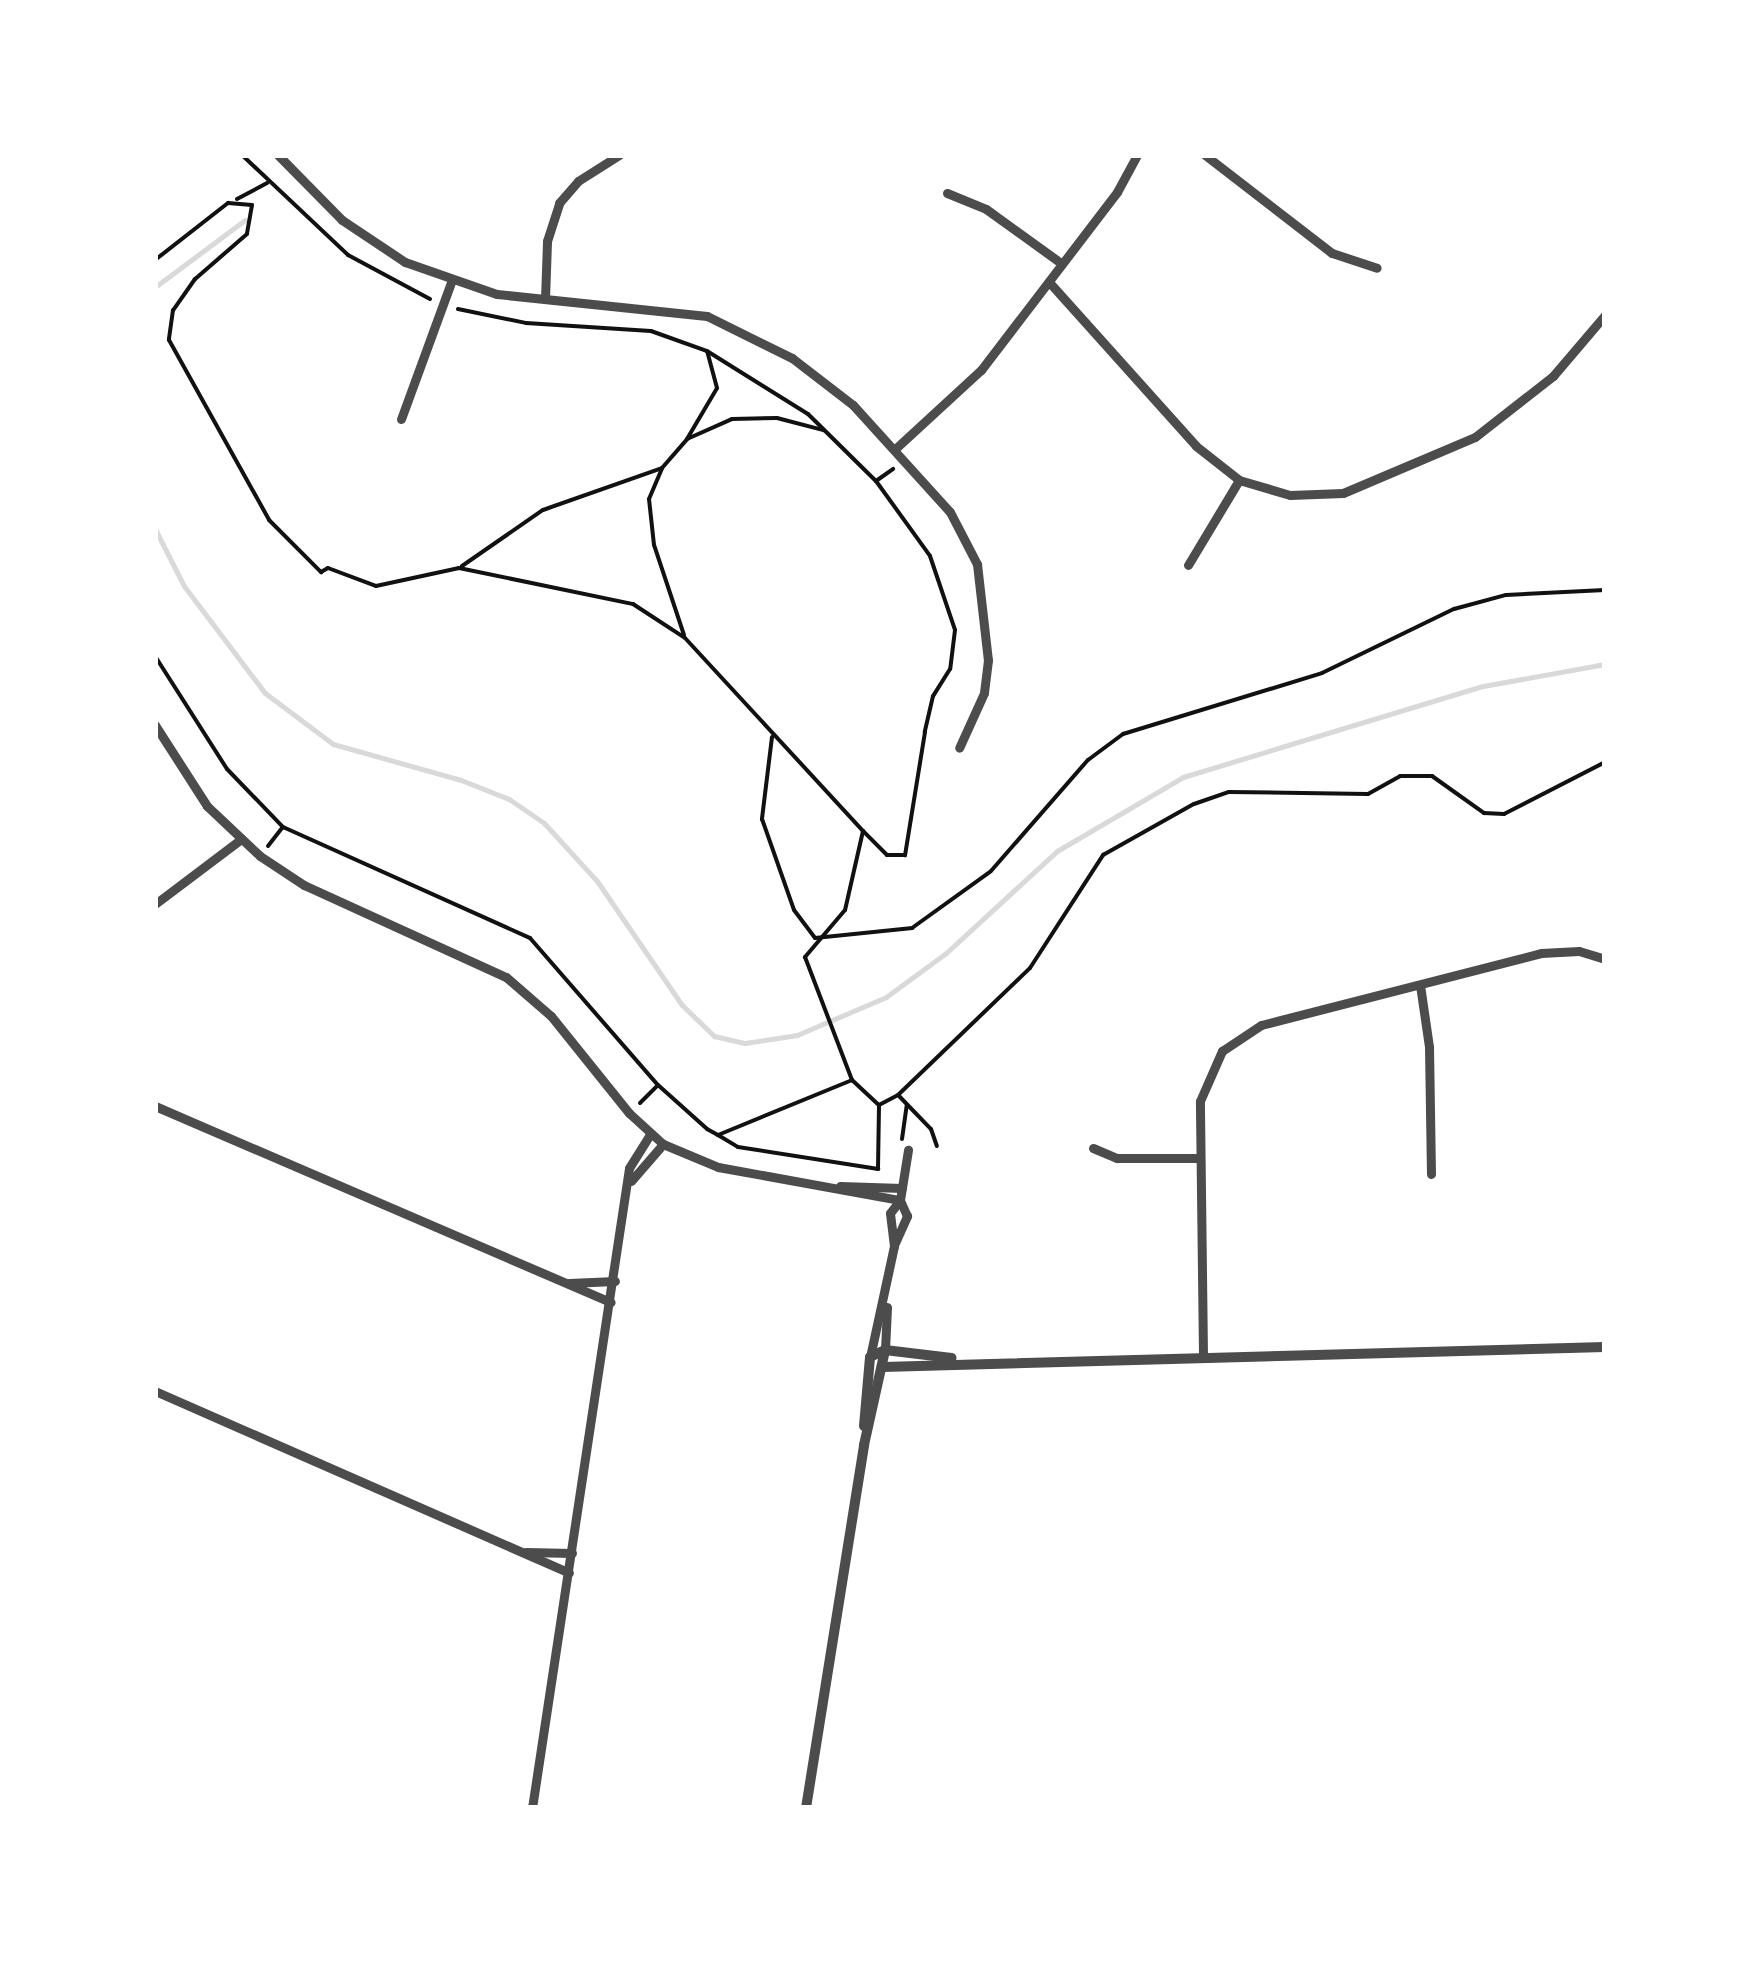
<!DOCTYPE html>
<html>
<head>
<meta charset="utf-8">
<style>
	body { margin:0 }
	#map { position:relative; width:1760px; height:1963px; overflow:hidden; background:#fff; font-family:Montserrat,sans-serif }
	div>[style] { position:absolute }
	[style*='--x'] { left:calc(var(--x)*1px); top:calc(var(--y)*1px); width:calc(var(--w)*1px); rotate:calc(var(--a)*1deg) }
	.stream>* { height:5px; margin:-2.5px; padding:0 2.5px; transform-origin:2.5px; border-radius:2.5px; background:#d9d9d9 }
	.path>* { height:4px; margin:-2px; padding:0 2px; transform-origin:2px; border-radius:2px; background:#111 }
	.minor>* { height:9px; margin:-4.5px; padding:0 4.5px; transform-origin:4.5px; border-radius:4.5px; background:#4c4c4c }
	.tertiary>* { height:10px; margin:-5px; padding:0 5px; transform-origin:5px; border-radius:5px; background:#4c4c4c }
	span { translate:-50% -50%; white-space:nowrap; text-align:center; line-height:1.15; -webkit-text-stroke:10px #fff; paint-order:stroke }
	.frame { position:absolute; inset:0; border:158px solid #fff; pointer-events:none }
</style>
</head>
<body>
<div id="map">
	<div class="stream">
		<div style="--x:155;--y:287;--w:112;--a:-36.7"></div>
		<div style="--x:155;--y:529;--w:64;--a:63"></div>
		<div style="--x:184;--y:586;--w:134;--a:52.9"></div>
		<div style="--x:265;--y:693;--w:85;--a:36.9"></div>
		<div style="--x:333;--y:744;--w:133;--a:15.7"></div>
		<div style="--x:461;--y:780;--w:52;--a:21.6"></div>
		<div style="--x:509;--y:799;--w:42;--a:34.4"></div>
		<div style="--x:544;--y:823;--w:79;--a:47.6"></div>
		<div style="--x:597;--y:881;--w:150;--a:55.6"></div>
		<div style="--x:682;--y:1005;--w:45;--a:44.1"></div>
		<div style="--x:714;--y:1036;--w:32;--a:13"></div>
		<div style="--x:745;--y:1043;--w:53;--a:-8.7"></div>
		<div style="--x:797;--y:1035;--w:97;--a:-23.1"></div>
		<div style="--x:886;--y:997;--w:74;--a:-36.3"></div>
		<div style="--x:946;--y:953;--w:151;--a:-42.6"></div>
		<div style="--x:1057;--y:851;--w:146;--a:-30.4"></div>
		<div style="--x:1183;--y:777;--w:313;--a:-16.9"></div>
		<div style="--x:1483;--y:686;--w:124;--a:-10.2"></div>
	</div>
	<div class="path">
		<div style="--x:242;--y:155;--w:146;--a:43.3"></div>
		<div style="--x:348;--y:255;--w:93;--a:28.2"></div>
		<div style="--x:237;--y:199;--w:34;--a:-28"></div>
		<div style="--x:155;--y:260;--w:93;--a:-38"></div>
		<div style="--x:228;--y:203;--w:24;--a:5"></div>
		<div style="--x:252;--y:205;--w:29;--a:100"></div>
		<div style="--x:247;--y:234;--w:69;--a:139.1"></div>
		<div style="--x:195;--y:279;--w:38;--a:125"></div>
		<div style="--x:173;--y:310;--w:30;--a:98"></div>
		<div style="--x:169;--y:340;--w:206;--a:60.9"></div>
		<div style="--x:269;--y:520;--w:74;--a:45"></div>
		<div style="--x:321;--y:572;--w:8;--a:-30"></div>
		<div style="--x:328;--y:568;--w:51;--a:20.6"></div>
		<div style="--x:376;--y:586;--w:85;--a:-12.2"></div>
		<div style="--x:459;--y:568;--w:178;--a:11.7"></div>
		<div style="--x:633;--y:604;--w:62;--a:33.2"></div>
		<div style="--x:685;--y:638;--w:263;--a:47.3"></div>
		<div style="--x:863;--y:831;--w:81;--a:102.8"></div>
		<div style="--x:845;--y:910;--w:62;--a:130.4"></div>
		<div style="--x:805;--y:957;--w:132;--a:69.1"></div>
		<div style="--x:852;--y:1080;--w:37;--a:43"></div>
		<div style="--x:879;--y:1105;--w:21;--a:-28"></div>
		<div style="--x:898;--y:1095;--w:183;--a:-43.9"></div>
		<div style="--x:1030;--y:968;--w:135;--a:-57.1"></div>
		<div style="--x:1103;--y:855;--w:104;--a:-29.3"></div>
		<div style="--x:1194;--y:804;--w:37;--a:-19"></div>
		<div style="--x:1229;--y:792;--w:139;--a:0.8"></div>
		<div style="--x:1368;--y:794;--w:37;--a:-29"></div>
		<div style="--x:1400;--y:776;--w:32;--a:0"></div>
		<div style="--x:1432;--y:776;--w:64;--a:35.4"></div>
		<div style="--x:1484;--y:813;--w:20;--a:3"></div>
		<div style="--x:1504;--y:814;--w:114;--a:-27.2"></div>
		<div style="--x:458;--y:309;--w:69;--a:11.6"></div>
		<div style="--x:526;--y:323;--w:125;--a:3.7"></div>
		<div style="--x:651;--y:331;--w:59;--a:19.7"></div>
		<div style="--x:687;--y:439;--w:59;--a:-59.5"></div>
		<div style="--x:717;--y:388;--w:38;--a:-105"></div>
		<div style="--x:707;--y:351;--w:119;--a:32"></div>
		<div style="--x:808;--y:414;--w:95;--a:44.6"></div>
		<div style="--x:876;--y:481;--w:92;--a:54.2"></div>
		<div style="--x:930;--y:556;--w:78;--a:71.3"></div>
		<div style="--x:955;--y:630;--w:39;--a:97"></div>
		<div style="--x:950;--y:669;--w:32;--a:122"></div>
		<div style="--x:933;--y:696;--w:37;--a:103"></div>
		<div style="--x:925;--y:732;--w:125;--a:99.2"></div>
		<div style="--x:905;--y:855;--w:18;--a:180"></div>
		<div style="--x:887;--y:855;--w:34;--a:-135"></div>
		<div style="--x:876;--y:481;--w:21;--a:-35"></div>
		<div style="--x:462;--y:566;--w:98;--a:-34.7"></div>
		<div style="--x:543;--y:510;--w:126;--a:-19.4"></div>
		<div style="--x:684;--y:635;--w:95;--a:-108.4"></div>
		<div style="--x:654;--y:545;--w:46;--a:-96.2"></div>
		<div style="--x:649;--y:499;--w:34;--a:-67"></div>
		<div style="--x:662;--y:468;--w:38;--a:-49"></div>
		<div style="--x:687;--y:439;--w:49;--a:-24"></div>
		<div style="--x:732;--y:419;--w:45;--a:-1.3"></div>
		<div style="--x:777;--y:418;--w:48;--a:14.6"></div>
		<div style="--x:155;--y:656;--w:134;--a:57.5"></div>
		<div style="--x:227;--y:769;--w:81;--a:46"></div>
		<div style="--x:283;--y:827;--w:271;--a:24.2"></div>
		<div style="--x:530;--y:938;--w:195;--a:49"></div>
		<div style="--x:658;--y:1085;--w:66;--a:41.9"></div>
		<div style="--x:707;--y:1129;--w:13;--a:29"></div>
		<div style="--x:718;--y:1135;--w:145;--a:-22.3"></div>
		<div style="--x:772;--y:737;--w:83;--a:97"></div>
		<div style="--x:762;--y:819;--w:96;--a:70.6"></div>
		<div style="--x:794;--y:910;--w:35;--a:53"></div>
		<div style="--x:268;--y:846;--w:24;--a:-52"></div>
		<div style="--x:815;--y:938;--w:98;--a:-5.9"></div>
		<div style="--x:912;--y:928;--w:97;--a:-35.8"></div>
		<div style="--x:991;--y:871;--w:147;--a:-48.9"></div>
		<div style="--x:1088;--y:760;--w:44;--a:-36.6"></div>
		<div style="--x:1123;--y:734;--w:208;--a:-17"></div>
		<div style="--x:1322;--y:673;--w:147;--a:-25.9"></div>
		<div style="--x:1454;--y:609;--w:54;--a:-15.1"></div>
		<div style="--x:1506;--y:595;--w:99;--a:-2.9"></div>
		<div style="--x:899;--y:1096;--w:46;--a:45.9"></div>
		<div style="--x:931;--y:1129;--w:18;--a:71"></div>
		<div style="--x:640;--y:1103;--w:25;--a:-45"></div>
		<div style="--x:718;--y:1135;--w:23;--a:31"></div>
		<div style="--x:738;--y:1147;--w:142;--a:8.9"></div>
		<div style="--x:902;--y:1139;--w:34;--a:-82"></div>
		<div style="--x:878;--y:1169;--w:64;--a:-89.1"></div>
	</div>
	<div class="minor">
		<div style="--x:278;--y:155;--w:91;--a:45.4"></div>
		<div style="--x:342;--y:220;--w:76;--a:33.7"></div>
		<div style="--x:405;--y:262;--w:97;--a:19.2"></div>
		<div style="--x:497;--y:294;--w:211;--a:6"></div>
		<div style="--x:707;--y:316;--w:95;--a:26.3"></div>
		<div style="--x:792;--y:358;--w:77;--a:37.6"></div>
		<div style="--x:853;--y:405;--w:144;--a:47.8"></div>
		<div style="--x:950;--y:512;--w:59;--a:62.6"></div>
		<div style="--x:977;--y:564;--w:97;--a:83.5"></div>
		<div style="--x:988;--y:660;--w:33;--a:97"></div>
		<div style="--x:984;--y:693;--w:60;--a:114.4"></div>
		<div style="--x:1205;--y:155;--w:160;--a:37.7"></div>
		<div style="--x:1332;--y:253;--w:47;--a:18.4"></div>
		<div style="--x:947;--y:193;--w:42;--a:22.3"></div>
		<div style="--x:986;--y:209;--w:92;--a:35.8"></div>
		<div style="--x:1049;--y:282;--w:220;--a:48.1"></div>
		<div style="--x:1196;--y:446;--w:55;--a:38.3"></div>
		<div style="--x:1239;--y:480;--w:53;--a:16.4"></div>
		<div style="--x:1290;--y:495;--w:53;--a:-2.2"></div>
		<div style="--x:1343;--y:493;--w:143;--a:-23"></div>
		<div style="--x:1475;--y:437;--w:99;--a:-38"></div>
		<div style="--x:1553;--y:376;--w:80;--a:-49.6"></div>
		<div style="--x:545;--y:299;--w:58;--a:-88"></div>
		<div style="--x:547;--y:241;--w:40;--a:-72"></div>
		<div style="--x:559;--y:203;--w:29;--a:-49"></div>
		<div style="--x:578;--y:181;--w:49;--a:-32.4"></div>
		<div style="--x:401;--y:419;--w:146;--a:-69.9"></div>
		<div style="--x:895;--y:449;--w:117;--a:-42.6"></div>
		<div style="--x:981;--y:370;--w:224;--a:-52.6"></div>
		<div style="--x:1117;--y:192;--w:42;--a:-61.6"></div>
		<div style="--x:1188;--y:565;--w:99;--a:-59"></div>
		<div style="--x:155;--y:725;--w:96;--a:57.3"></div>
		<div style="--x:207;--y:806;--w:73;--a:43.3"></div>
		<div style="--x:260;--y:856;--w:53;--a:33.4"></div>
		<div style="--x:304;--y:885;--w:222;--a:24.5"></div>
		<div style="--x:506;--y:977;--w:60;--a:40.9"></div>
		<div style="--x:551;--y:1016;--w:124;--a:51.2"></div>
		<div style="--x:629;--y:1113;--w:46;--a:42.4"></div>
		<div style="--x:663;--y:1144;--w:60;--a:22.7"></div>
		<div style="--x:718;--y:1167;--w:185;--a:10.3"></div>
		<div style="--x:155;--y:904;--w:106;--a:-37"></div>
		<div style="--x:1420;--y:985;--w:63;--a:81.7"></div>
		<div style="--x:1429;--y:1047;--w:127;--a:89.1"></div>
		<div style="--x:155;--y:1106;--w:496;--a:23.3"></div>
		<div style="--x:1093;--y:1148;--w:26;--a:23"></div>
		<div style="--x:1117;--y:1158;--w:82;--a:0"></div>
		<div style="--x:631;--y:1181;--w:49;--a:-49.1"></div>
		<div style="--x:840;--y:1186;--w:62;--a:1.8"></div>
		<div style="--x:895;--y:1243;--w:30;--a:-66"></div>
		<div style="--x:907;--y:1216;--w:17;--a:-114"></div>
		<div style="--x:569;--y:1283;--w:46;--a:-2.5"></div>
		<div style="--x:885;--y:1350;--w:43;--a:-87.3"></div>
		<div style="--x:1203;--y:1355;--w:254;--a:-90.7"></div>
		<div style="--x:1200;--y:1101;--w:55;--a:-66.3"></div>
		<div style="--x:1222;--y:1051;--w:47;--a:-33.7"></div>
		<div style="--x:1261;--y:1025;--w:289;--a:-14.4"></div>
		<div style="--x:1541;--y:953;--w:38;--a:-3"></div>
		<div style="--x:1579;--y:951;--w:27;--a:17"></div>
		<div style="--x:870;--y:1357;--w:114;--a:-77.8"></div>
		<div style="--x:894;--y:1246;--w:33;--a:-97"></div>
		<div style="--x:890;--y:1213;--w:16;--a:-52"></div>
		<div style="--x:900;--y:1200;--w:51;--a:-80.9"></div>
		<div style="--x:155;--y:1391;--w:452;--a:23.7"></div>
		<div style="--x:526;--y:1552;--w:46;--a:1.2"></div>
		<div style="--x:532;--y:1808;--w:647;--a:-81.38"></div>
		<div style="--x:629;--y:1168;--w:40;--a:-58"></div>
	</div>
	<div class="tertiary">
		<div style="--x:870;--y:1357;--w:17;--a:-25"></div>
		<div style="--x:885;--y:1350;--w:67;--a:6.8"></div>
		<div style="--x:883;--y:1367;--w:722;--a:-1.59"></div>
		<div style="--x:864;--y:1426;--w:69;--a:-85"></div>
		<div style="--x:806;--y:1808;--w:368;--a:-80.9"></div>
		<div style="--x:864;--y:1445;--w:97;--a:-77.5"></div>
	</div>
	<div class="frame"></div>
</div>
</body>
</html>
